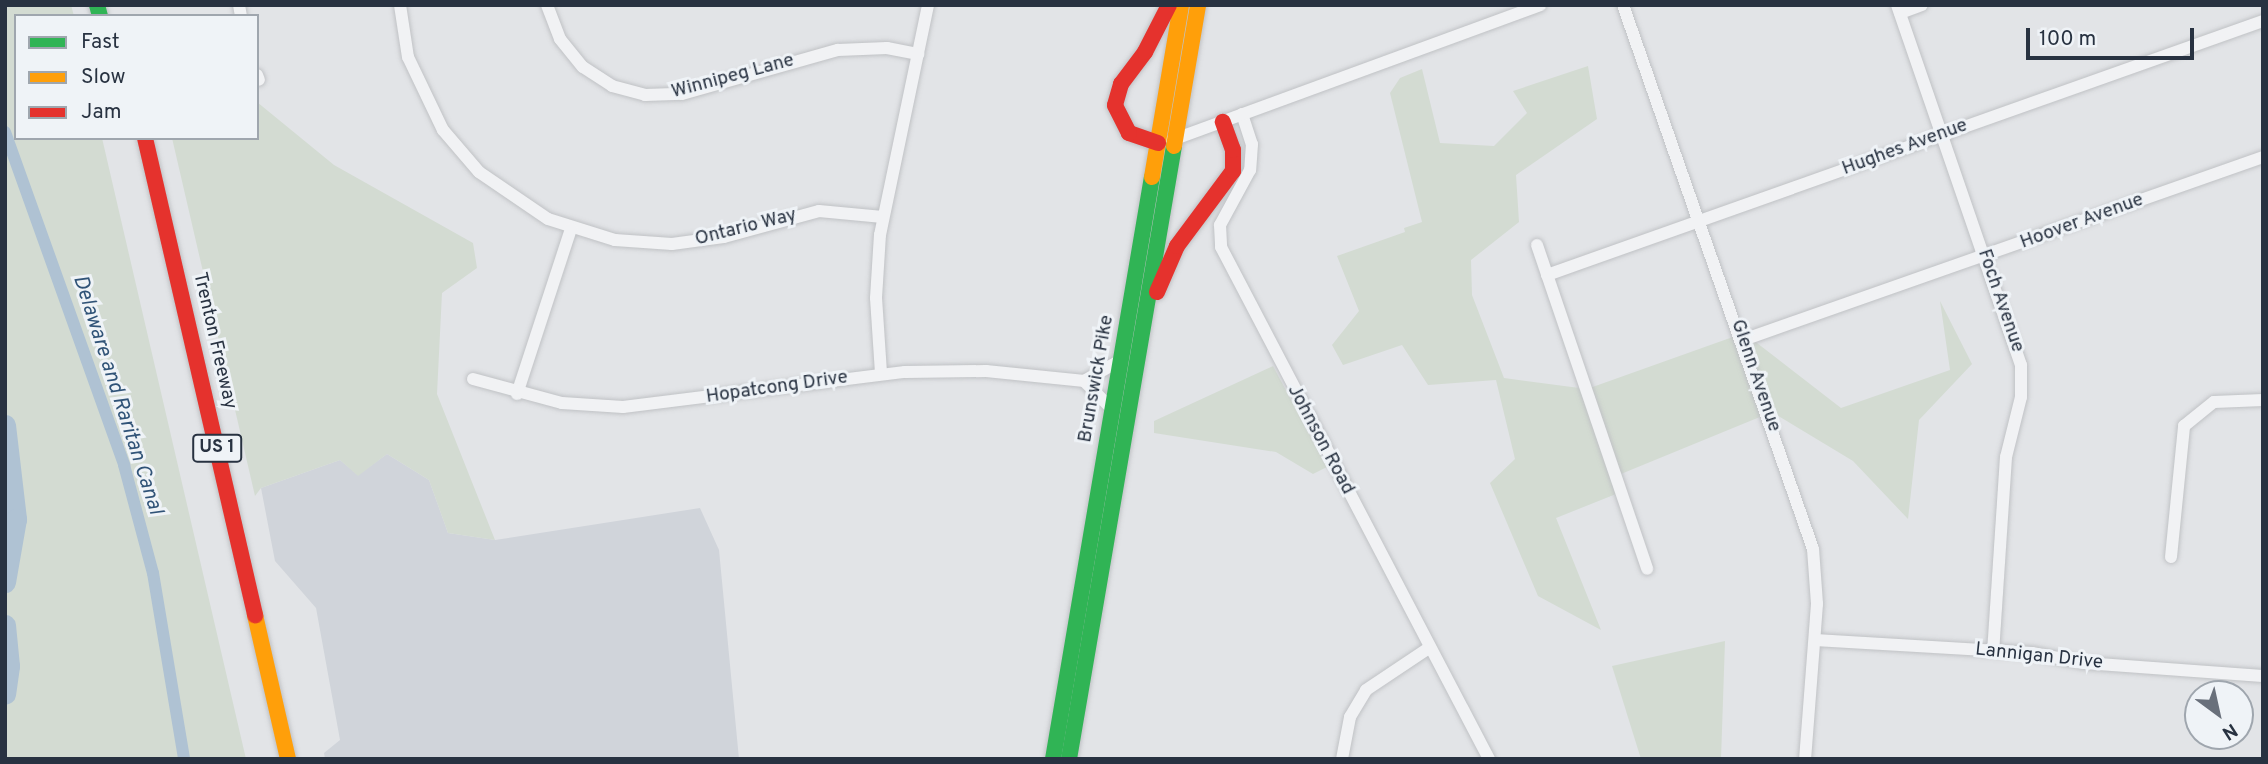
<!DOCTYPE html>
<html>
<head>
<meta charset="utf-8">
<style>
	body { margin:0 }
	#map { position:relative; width:2268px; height:764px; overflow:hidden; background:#e2e4e7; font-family:Overpass,sans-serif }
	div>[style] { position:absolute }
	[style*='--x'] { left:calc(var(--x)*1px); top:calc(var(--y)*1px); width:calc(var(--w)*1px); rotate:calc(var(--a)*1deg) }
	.built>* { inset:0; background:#d0d4da }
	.green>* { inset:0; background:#d3dbd2 }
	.canal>* { height:12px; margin:-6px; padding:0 6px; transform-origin:6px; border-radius:6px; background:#afc2d3 }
	.river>* { height:21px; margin:-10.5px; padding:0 10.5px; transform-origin:10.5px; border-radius:10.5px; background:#afc2d3 }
	.roads { filter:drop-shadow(0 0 2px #c0c2c5) drop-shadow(0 0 2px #c0c2c5) }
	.street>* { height:12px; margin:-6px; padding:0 6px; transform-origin:6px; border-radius:6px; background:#f1f2f4 }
	.fast>* { height:16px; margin:-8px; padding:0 8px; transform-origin:8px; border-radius:8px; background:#30b455 }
	.slow>* { height:16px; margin:-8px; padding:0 8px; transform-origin:8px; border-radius:8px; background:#ff9f0a }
	.jam>* { height:16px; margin:-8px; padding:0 8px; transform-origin:8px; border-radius:8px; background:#e5322d }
	span { translate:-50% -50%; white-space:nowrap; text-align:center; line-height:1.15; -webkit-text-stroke:6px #eff3f7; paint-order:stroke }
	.shield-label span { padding:2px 5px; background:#eff3f7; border:2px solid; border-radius:5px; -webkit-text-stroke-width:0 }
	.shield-label { font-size:18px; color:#283241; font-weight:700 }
	.street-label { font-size:19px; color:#283241 }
	.water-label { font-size:21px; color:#305377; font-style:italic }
	.frame { position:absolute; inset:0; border:7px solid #283241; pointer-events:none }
	.legend { position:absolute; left:14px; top:14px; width:245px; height:126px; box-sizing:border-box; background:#eff3f7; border:2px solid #9fa6ae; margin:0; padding:9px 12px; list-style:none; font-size:21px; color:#283241 }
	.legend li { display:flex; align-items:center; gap:14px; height:35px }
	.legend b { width:35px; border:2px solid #9fa6ae }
	.north { position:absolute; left:2184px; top:680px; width:70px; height:70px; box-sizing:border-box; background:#eff3f7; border:2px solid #9fa6ae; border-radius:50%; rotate:147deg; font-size:19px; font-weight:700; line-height:28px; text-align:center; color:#283241 }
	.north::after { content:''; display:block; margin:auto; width:24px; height:32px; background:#69707b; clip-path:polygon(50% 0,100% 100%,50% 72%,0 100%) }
	.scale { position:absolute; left:2026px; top:28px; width:168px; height:32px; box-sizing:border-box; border:4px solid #283241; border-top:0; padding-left:9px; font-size:21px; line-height:24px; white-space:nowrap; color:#283241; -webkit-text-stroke:5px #eff3f7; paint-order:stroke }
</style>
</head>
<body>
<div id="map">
	<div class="built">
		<div style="clip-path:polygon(387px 454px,429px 480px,448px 533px,495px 540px,700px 508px,719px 550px,739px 759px,325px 759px,324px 753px,340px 740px,316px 608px,275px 561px,261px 488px,340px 460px,358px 475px)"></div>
	</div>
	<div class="green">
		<div style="clip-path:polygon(5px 5px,71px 5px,74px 16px,16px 16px,16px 138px,102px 138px,246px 759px,5px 759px)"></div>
		<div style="clip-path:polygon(1588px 66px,1597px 119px,1516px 175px,1519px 222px,1471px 260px,1472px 295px,1504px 378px,1587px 389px,1744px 333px,1841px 408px,1950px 370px,1940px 301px,1972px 364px,1919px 420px,1908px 519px,1853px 461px,1772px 412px,1616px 476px,1621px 492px,1556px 518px,1601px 630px,1538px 596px,1490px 483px,1515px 459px,1496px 380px,1428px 385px,1402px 345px,1343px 365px,1332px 345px,1359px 311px,1337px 256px,1405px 232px,1404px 228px,1422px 222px,1390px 93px,1400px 78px,1422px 69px,1440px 143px,1494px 146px,1527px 113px,1513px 91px)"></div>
		<div style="clip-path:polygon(257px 102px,334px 165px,473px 243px,477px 268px,442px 293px,437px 394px,495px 540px,448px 533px,429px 480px,387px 454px,358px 476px,340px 460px,261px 488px,255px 496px,172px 138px,257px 138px)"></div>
		<div style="clip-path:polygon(1273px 366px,1327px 467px,1313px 474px,1276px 452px,1154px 433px,1154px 421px)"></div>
		<div style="clip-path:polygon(1725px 641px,1721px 759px,1641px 759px,1612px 666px)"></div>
	</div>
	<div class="canal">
		<div style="--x:5;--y:132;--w:354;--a:70.3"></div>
		<div style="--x:124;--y:465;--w:112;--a:75"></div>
		<div style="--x:153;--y:573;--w:189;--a:80.5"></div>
	</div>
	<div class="river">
		<div style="--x:5;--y:425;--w:95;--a:83.3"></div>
		<div style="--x:16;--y:519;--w:64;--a:99.9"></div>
		<div style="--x:5;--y:625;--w:41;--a:84.4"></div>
		<div style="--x:9;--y:666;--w:28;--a:98"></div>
	</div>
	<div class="roads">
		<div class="street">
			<div style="--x:239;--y:5;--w:11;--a:80"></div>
			<div style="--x:400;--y:5;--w:53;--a:81.3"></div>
			<div style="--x:408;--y:57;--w:81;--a:64.4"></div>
			<div style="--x:443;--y:130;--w:55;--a:49.4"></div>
			<div style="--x:479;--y:172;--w:83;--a:34.3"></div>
			<div style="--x:548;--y:219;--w:70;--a:17.4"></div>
			<div style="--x:615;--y:240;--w:57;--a:4"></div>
			<div style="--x:672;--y:244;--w:52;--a:-7.7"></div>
			<div style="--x:724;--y:237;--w:98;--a:-15.3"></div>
			<div style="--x:819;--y:211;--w:64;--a:5.4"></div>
			<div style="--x:547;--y:5;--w:36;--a:69"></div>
			<div style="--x:560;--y:39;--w:36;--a:51"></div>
			<div style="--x:583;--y:67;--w:35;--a:33"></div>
			<div style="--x:612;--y:86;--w:34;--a:15"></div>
			<div style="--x:645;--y:95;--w:37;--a:-2"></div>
			<div style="--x:682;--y:94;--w:162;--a:-15.8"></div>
			<div style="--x:838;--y:50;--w:49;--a:-2.3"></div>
			<div style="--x:887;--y:48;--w:32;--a:11"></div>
			<div style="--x:1623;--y:5;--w:576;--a:70.75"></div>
			<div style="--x:1813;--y:549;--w:55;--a:85.8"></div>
			<div style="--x:1817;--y:604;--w:155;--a:94.4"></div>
			<div style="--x:1897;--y:5;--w:381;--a:71"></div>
			<div style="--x:2021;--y:365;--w:32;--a:90"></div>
			<div style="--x:2021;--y:397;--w:62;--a:104"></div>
			<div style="--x:2006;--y:457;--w:194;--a:93.8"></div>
			<div style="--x:1900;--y:13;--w:23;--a:-20"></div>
			<div style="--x:257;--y:75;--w:5;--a:68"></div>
			<div style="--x:1242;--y:114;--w:32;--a:72"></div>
			<div style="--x:1252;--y:144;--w:26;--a:94"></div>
			<div style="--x:1250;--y:170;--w:63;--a:118.6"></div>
			<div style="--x:1220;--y:225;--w:22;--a:87"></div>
			<div style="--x:1221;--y:247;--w:578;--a:62.37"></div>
			<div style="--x:1172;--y:140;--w:392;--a:-20.1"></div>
			<div style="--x:1537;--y:245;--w:342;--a:71.2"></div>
			<div style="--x:1547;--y:275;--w:760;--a:-19.53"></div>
			<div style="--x:1743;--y:340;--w:551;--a:-19.39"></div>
			<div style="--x:881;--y:373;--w:75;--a:-93.8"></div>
			<div style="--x:876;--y:298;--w:63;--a:-86.4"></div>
			<div style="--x:880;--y:235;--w:235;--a:-78.2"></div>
			<div style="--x:473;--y:379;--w:92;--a:15.1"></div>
			<div style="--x:562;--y:403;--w:61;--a:3.8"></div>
			<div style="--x:623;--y:407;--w:284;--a:-7.1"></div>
			<div style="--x:905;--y:372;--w:81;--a:-0.7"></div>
			<div style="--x:986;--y:371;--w:99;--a:5.8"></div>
			<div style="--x:1084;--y:381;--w:43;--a:-29.6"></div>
			<div style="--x:1084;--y:381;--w:41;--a:45"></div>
			<div style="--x:517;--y:394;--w:174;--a:-71.9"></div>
			<div style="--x:2171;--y:557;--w:132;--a:-84.3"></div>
			<div style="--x:2184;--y:426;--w:38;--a:-39"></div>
			<div style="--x:2214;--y:402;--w:49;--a:-2.3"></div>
			<div style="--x:1815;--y:640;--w:217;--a:3.4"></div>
			<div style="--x:2032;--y:653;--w:54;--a:10.7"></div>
			<div style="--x:2085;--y:663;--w:178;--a:4.2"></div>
			<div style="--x:1342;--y:759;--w:43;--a:-79.2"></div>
			<div style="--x:1350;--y:717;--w:31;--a:-59"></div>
			<div style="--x:1366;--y:690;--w:76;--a:-33.7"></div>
		</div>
		<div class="fast">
			<div style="--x:97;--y:5;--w:11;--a:75"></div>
			<div style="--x:1053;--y:759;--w:590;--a:-80.35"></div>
			<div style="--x:1069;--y:759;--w:622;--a:-80.28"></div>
		</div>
		<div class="slow">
			<div style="--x:1174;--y:146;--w:143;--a:-80.3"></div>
			<div style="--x:1152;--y:177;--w:174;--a:-80.4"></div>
			<div style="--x:255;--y:615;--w:148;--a:77.1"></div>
		</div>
		<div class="jam">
			<div style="--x:145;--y:138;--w:490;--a:77"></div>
			<div style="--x:1158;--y:143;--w:31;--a:-161"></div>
			<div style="--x:1129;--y:133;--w:31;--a:-117"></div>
			<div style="--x:1115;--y:105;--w:22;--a:-74"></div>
			<div style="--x:1121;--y:84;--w:40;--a:-53"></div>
			<div style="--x:1145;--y:52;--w:53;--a:-62.9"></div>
			<div style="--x:1157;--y:292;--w:50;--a:-66.5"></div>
			<div style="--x:1177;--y:246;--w:94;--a:-53.3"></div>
			<div style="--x:1233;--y:171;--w:21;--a:-90"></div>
			<div style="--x:1233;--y:150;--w:30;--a:-110"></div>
		</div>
	</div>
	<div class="shield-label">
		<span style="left:217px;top:448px">US 1</span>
	</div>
	<div class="street-label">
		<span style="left:733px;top:77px;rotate:-15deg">Winnipeg Lane</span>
		<span style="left:1905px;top:148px;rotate:-20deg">Hughes Avenue</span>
		<span style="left:2082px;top:222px;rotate:-20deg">Hoover Avenue</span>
		<span style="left:746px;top:228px;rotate:-14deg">Ontario Way</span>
		<span style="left:2000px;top:301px;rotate:71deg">Foch Avenue</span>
		<span style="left:214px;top:341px;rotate:77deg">Trenton Freeway</span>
		<span style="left:1755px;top:376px;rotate:71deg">Glenn Avenue</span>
		<span style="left:1097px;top:379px;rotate:-80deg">Brunswick Pike</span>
		<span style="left:777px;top:388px;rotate:-8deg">Hopatcong Drive</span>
		<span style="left:1320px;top:440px;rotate:62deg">Johnson Road</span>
		<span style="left:2039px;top:657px;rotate:6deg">Lannigan Drive</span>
	</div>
	<div class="water-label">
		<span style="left:117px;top:395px;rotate:72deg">Delaware and Raritan Canal</span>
	</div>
	<div class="frame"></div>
	<ul class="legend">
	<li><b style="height:9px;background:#30b455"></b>Fast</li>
	<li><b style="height:9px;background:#ff9f0a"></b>Slow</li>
	<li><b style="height:9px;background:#e5322d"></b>Jam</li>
	</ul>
	<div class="north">N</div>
	<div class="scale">100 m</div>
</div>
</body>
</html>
